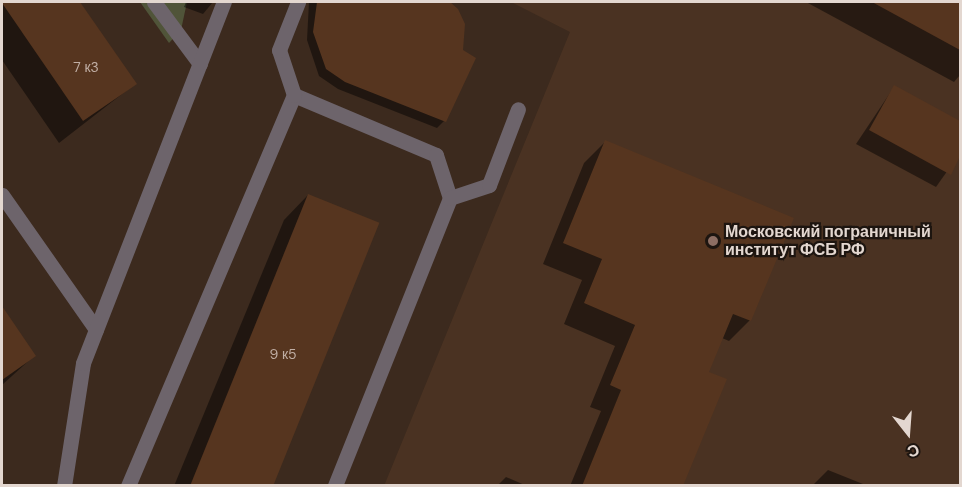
<!DOCTYPE html>
<html>
<head>
<meta charset="utf-8">
<style>
	body { margin:0 }
	#map { position:relative; width:962px; height:487px; overflow:hidden; background:#3c2a1e; font-family:"DM Sans",sans-serif }
	div>[style] { position:absolute }
	[style*='--x'] { left:calc(var(--x)*1px); top:calc(var(--y)*1px); width:calc(var(--w)*1px); rotate:calc(var(--a)*1deg) }
	.built>* { inset:0; background:#4a3222 }
	.green>* { inset:0; background:#505439 }
	.shadow>* { inset:0; background:#0007 }
	.building>* { inset:0; background:#56351f; transform-origin:0 0 }
	.minor>* { height:15px; margin:-7.5px; padding:0 7.5px; transform-origin:7.5px; border-radius:7.5px; background:#6d646b }
	.dots>* { width:16px; height:16px; translate:-50% -50%; box-sizing:border-box; border:3px solid #1d1510; border-radius:50% }
	span { translate:-50% -50%; white-space:nowrap; text-align:center; line-height:1.15; -webkit-text-stroke:4.5px #1d1510; paint-order:stroke }
	.number-label { font-size:14px; color:#c0aea4 }
	.number-label span { -webkit-text-stroke-width:0 }
	.poi-label { font-size:16px; color:#e3d7d0; font-weight:700 }
	.left { translate:0 -50%; text-align:left }
	.frame { position:absolute; inset:0; border:3px solid #e3d7d0; pointer-events:none }
	.north { position:absolute; left:878px; top:403px; width:60px; height:60px; -webkit-text-stroke:4px #1d1510; paint-order:stroke; rotate:163deg; font-size:16px; font-weight:700; line-height:24px; text-align:center; color:#e3d7d0 }
	.north::after { content:''; display:block; margin:auto; width:21px; height:27px; background:#e3d7d0; clip-path:polygon(50% 0,100% 100%,50% 72%,0 100%) }
</style>
</head>
<body>
<div id="map">
	<div class="built">
		<div style="clip-path:polygon(511px 2px,960px 2px,960px 485px,384px 486px,570px 32px)"></div>
	</div>
	<div class="green">
		<div style="clip-path:polygon(140px 2px,187px 2px,181px 30px,169px 43px)"></div>
	</div>
	<div class="shadow">
		<div style="clip-path:polygon(2px 2px,79px 2px,135px 84px,59px 143px,2px 60px)"></div>
		<div style="clip-path:polygon(186px 2px,213px 2px,203px 14px,184px 7px)"></div>
		<div style="clip-path:polygon(309px 2px,448px 2px,457px 10px,444px 121px,437px 128px,338px 89px,319px 76px,307px 40px)"></div>
		<div style="clip-path:polygon(806px 2px,960px 2px,960px 75px,954px 82px)"></div>
		<div style="clip-path:polygon(894px 87px,960px 123px,960px 153px,936px 187px,856px 144px)"></div>
		<div style="clip-path:polygon(605px 142px,750px 320px,729px 341px,722px 338px,707px 373px,681px 486px,570px 486px,601px 411px,590px 407px,615px 346px,564px 324px,582px 280px,543px 264px,584px 163px)"></div>
		<div style="clip-path:polygon(308px 195px,269px 486px,174px 486px,284px 220px)"></div>
		<div style="clip-path:polygon(2px 308px,34px 356px,2px 385px)"></div>
		<div style="clip-path:polygon(828px 470px,868px 486px,812px 486px)"></div>
		<div style="clip-path:polygon(506px 477px,527px 486px,497px 486px)"></div>
	</div>
	<div class="building">
		<div style="clip-path:polygon(80px 2px,137px 84px,83px 121px,2px 3px)"></div>
		<div style="clip-path:polygon(317px 2px,450px 2px,458px 9px,465px 24px,463px 50px,476px 58px,446px 122px,345px 82px,326px 69px,313px 32px)"></div>
		<div style="clip-path:polygon(872px 2px,960px 2px,960px 50px)"></div>
		<div style="clip-path:polygon(894px 85px,960px 121px,960px 156px,951px 175px,869px 130px)"></div>
		<div style="clip-path:polygon(605px 140px,794px 218px,751px 321px,733px 314px,709px 372px,727px 379px,683px 486px,582px 486px,621px 390px,610px 385px,635px 325px,584px 303px,602px 259px,563px 243px)"></div>
		<div style="left:308px;top:194px;width:77px;height:316px;rotate:22deg"></div>
		<div style="clip-path:polygon(2px 306px,36px 356px,2px 380px)"></div>
	</div>
	<div class="minor">
		<div style="--x:154;--y:2;--w:77;--a:53.4"></div>
		<div style="--x:294;--y:95;--w:154;--a:22.9"></div>
		<div style="--x:436;--y:155;--w:45;--a:72"></div>
		<div style="--x:450;--y:198;--w:310;--a:111.8"></div>
		<div style="--x:2;--y:195;--w:164;--a:55"></div>
		<div style="--x:450;--y:198;--w:41;--a:-18.4"></div>
		<div style="--x:489;--y:185;--w:81;--a:-69.1"></div>
		<div style="--x:64;--y:486;--w:124;--a:-81.2"></div>
		<div style="--x:83;--y:363;--w:388;--a:-68.7"></div>
		<div style="--x:128;--y:486;--w:425;--a:-67"></div>
		<div style="--x:294;--y:95;--w:47;--a:-108.4"></div>
		<div style="--x:279;--y:50;--w:52;--a:-68.4"></div>
	</div>
	<div class="dots">
		<div style="left:713px;top:241px;background:#8d6e63"></div>
	</div>
	<div class="number-label">
		<span style="left:86px;top:67px">7 к3</span>
		<span style="left:283px;top:354px">9 к5</span>
	</div>
	<div class="poi-label">
		<span class="left" style="left:725px;top:241px">Московский пограничный<br>институт ФСБ РФ</span>
	</div>
	<div class="frame"></div>
	<div class="north">С</div>
</div>
</body>
</html>
